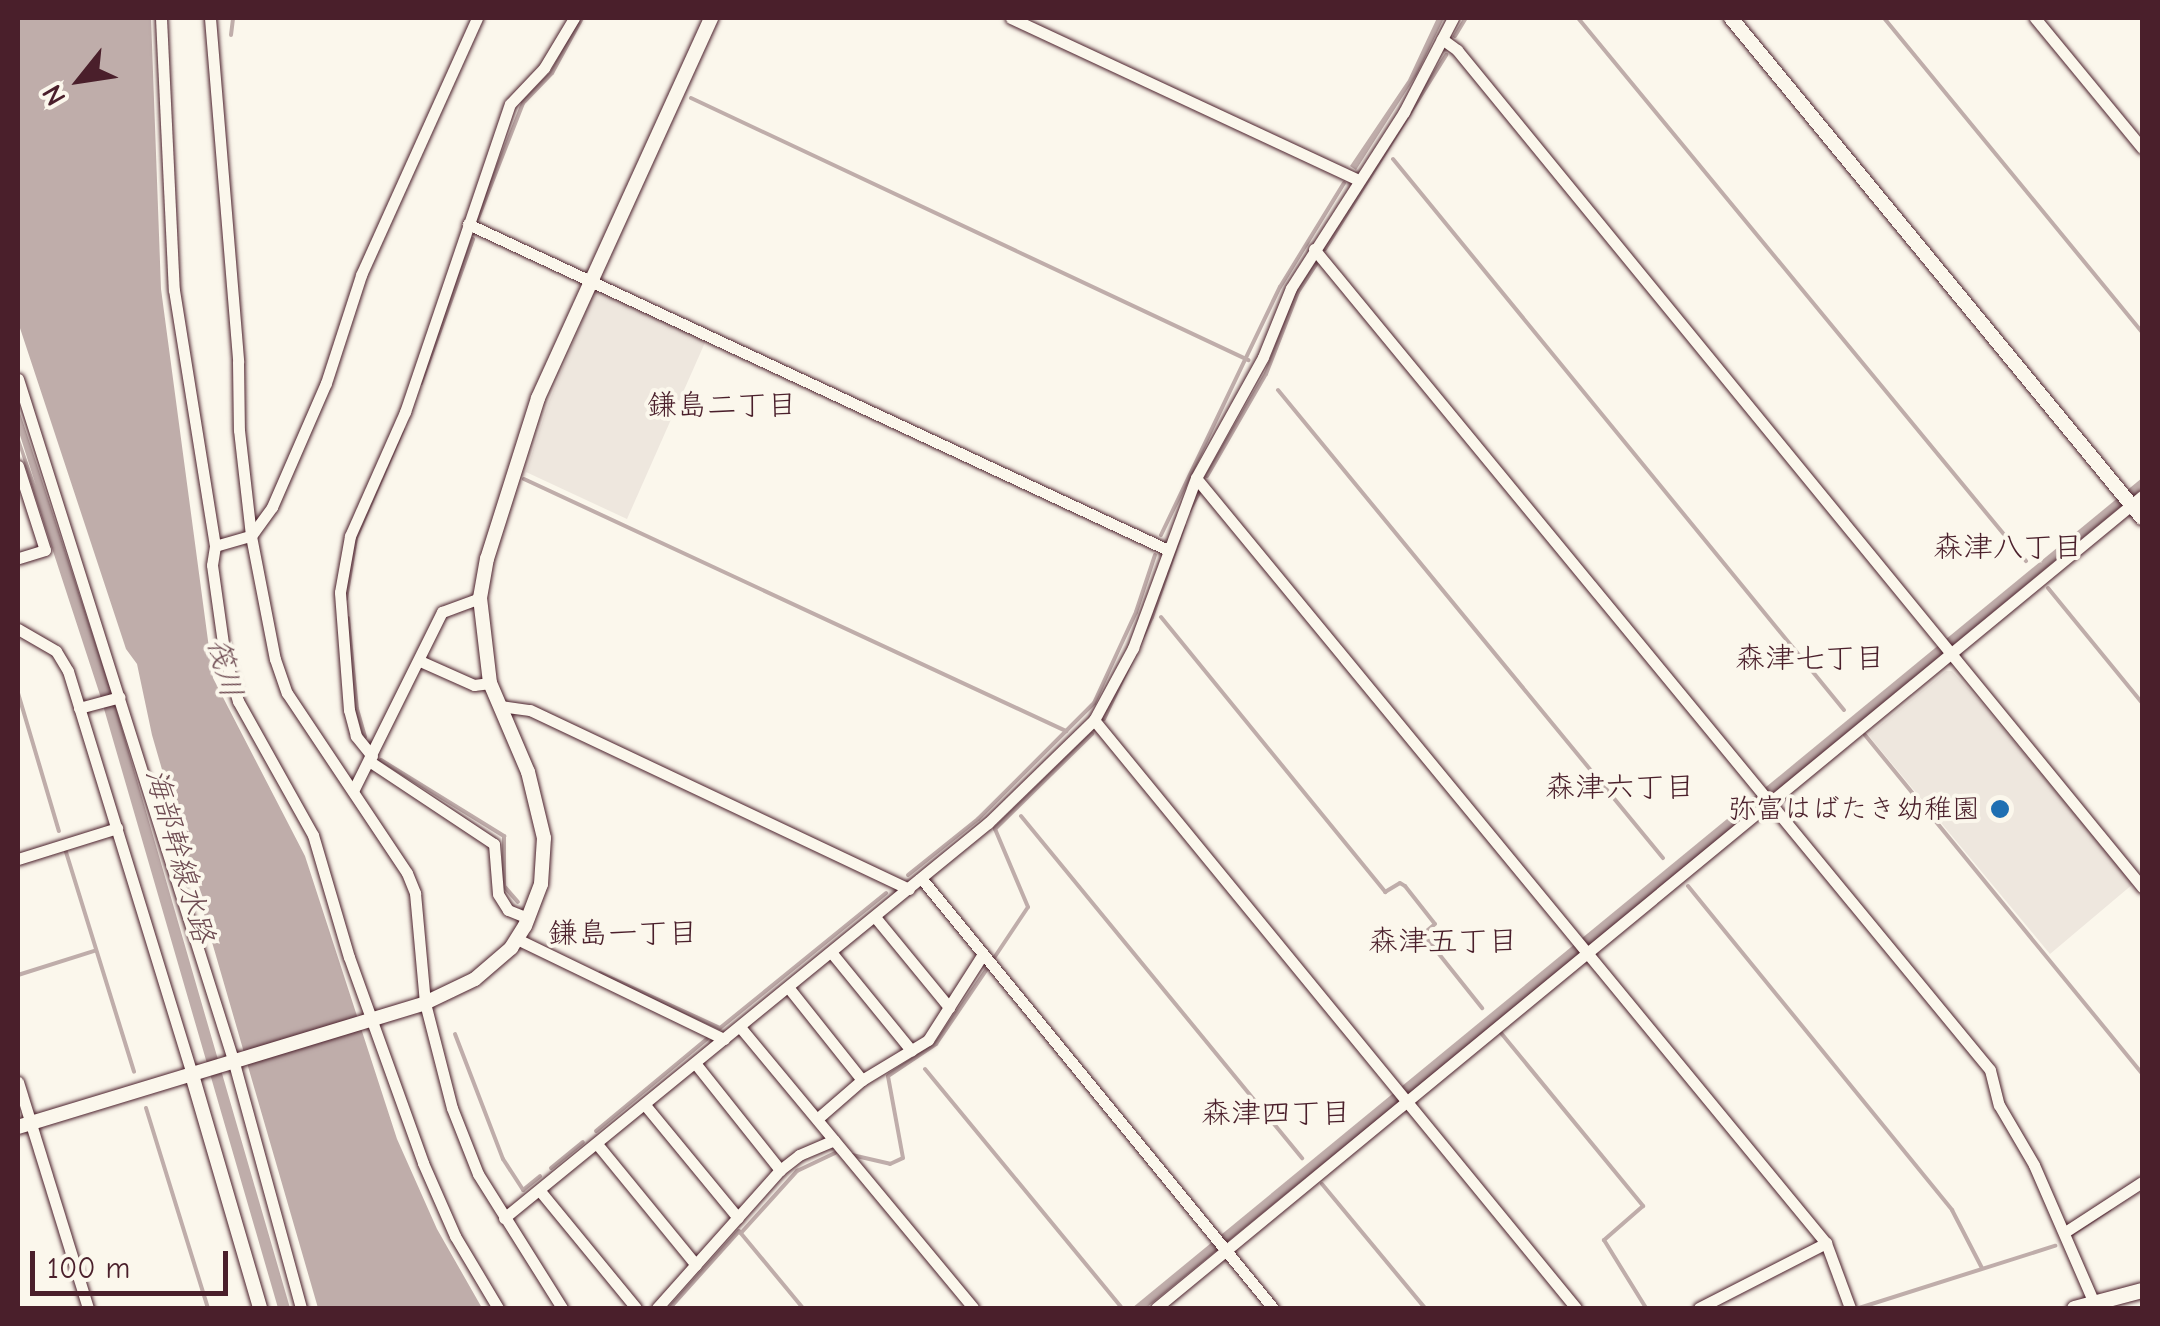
<!DOCTYPE html>
<html>
<head>
<meta charset="utf-8">
<style>
	body { margin:0 }
	#map { position:relative; width:2160px; height:1326px; overflow:hidden; background:#fbf7ec; font-family:"Comic Neue","Klee One",sans-serif }
	div>[style] { position:absolute }
	[style*='--x'] { left:calc(var(--x)*1px); top:calc(var(--y)*1px); width:calc(var(--w)*1px); rotate:calc(var(--a)*1deg) }
	.built>* { inset:0; background:#eee7de }
	.water>* { inset:0; background:#bfadaa }
	.stream>* { height:4px; margin:-2px; padding:0 2px; transform-origin:2px; border-radius:2px; background:#bfadaa }
	.roads { filter:drop-shadow(0 0 2px #4a1f2b) drop-shadow(0 0 2px #4a1f2b) }
	.minor>* { height:11px; margin:-5.5px; padding:0 5.5px; transform-origin:5.5px; border-radius:5.5px; background:#fbf7ec }
	.tertiary>* { height:14px; margin:-7px; padding:0 7px; transform-origin:7px; border-radius:7px; background:#fbf7ec }
	.secondary>* { height:15px; margin:-7.5px; padding:0 7.5px; transform-origin:7.5px; border-radius:7.5px; background:#fbf7ec }
	.dots>* { width:28px; height:28px; translate:-50% -50%; box-sizing:border-box; border:5px solid #fbf7ec; border-radius:50% }
	span { translate:-50% -50%; white-space:nowrap; text-align:center; line-height:1.15; -webkit-text-stroke:8px #fbf7ec; paint-order:stroke }
	.poi-label { font-size:28px; color:#4a1f2b }
	.right { translate:-100% -50%; text-align:right }
	.neighbourhood-label { font-size:30px; color:#4a1f2b }
	.water-label { font-size:30px; color:#6d4a51; font-style:italic }
	.frame { position:absolute; inset:0; border:20px solid #4a1f2b; pointer-events:none }
	.north { position:absolute; left:30px; top:30px; width:100px; height:100px; -webkit-text-stroke:8px #fbf7ec; paint-order:stroke; rotate:240deg; font-size:28px; font-weight:700; line-height:40px; text-align:center; color:#4a1f2b }
	.north::after { content:''; display:block; margin:auto; width:35px; height:45px; background:#4a1f2b; clip-path:polygon(50% 0,100% 100%,50% 72%,0 100%) }
	.scale { position:absolute; left:30px; top:1251px; width:198px; height:45px; box-sizing:border-box; border:5px solid #4a1f2b; border-top:0; padding-left:12px; font-size:30px; line-height:35px; white-space:nowrap; color:#4a1f2b; -webkit-text-stroke:8px #fbf7ec; paint-order:stroke }
</style>
</head>
<body>
<div id="map">
	<div class="built">
		<div style="clip-path:polygon(596px 287px,707px 338px,627px 519px,526px 472px,548px 404px)"></div>
		<div style="clip-path:polygon(1946px 671px,1952px 671px,1984px 706px,2133px 884px,2050px 954px,1868px 735px)"></div>
	</div>
	<div class="water">
		<div style="clip-path:polygon(18px 18px,151px 18px,161px 289px,213px 678px,305px 856px,397px 1139px,437px 1229px,482px 1308px,318px 1308px,152px 735px,137px 664px,126px 649px,18px 322px)"></div>
		<div style="clip-path:polygon(1437px 18px,1444px 18px,1417px 74px,1356px 170px,1350px 166px,1408px 80px)"></div>
		<div style="clip-path:polygon(18px 407px,112px 694px,290px 1308px,278px 1308px,100px 695px,18px 444px,18px 434px,36px 486px,18px 429px)"></div>
		<div style="clip-path:polygon(2142px 478px,2142px 489px,1409px 1094px,1146px 1308px,1132px 1308px)"></div>
	</div>
	<div class="stream">
		<div style="--x:1578;--y:18;--w:704;--a:50.48"></div>
		<div style="--x:1884;--y:18;--w:406;--a:50.6"></div>
		<div style="--x:231;--y:35;--w:17;--a:-83"></div>
		<div style="--x:1455;--y:36;--w:21;--a:-59"></div>
		<div style="--x:691;--y:98;--w:616;--a:25.19"></div>
		<div style="--x:1393;--y:159;--w:712;--a:50.7"></div>
		<div style="--x:478;--y:218;--w:123;--a:-68.6"></div>
		<div style="--x:523;--y:103;--w:42;--a:-46"></div>
		<div style="--x:552;--y:73;--w:63;--a:-61.4"></div>
		<div style="--x:1325;--y:249;--w:229;--a:-58"></div>
		<div style="--x:421;--y:383;--w:153;--a:-70.1"></div>
		<div style="--x:1278;--y:390;--w:606;--a:50.56"></div>
		<div style="--x:1207;--y:476;--w:118;--a:-60"></div>
		<div style="--x:1266;--y:374;--w:88;--a:-68.7"></div>
		<div style="--x:1298;--y:292;--w:33;--a:-57"></div>
		<div style="--x:524;--y:479;--w:598;--a:24.94"></div>
		<div style="--x:1189;--y:511;--w:21;--a:-61"></div>
		<div style="--x:1161;--y:535;--w:275;--a:-64.4"></div>
		<div style="--x:1280;--y:287;--w:122;--a:-58.4"></div>
		<div style="--x:2048;--y:588;--w:149;--a:50.7"></div>
		<div style="--x:346;--y:599;--w:62;--a:-80.7"></div>
		<div style="--x:356;--y:538;--w:119;--a:-66.7"></div>
		<div style="--x:1161;--y:617;--w:355;--a:50.8"></div>
		<div style="--x:1385;--y:892;--w:17;--a:-31"></div>
		<div style="--x:1400;--y:883;--w:6;--a:31"></div>
		<div style="--x:1405;--y:886;--w:48;--a:51.7"></div>
		<div style="--x:1435;--y:924;--w:16;--a:140"></div>
		<div style="--x:1423;--y:934;--w:95;--a:51.4"></div>
		<div style="--x:348;--y:618;--w:91;--a:84.4"></div>
		<div style="--x:357;--y:709;--w:29;--a:74"></div>
		<div style="--x:18;--y:693;--w:144;--a:73.5"></div>
		<div style="--x:1104;--y:719;--w:113;--a:-64.8"></div>
		<div style="--x:1152;--y:617;--w:97;--a:-70.8"></div>
		<div style="--x:1865;--y:735;--w:438;--a:50.7"></div>
		<div style="--x:381;--y:760;--w:145;--a:31.7"></div>
		<div style="--x:504;--y:836;--w:50;--a:90"></div>
		<div style="--x:504;--y:886;--w:21;--a:49"></div>
		<div style="--x:1021;--y:816;--w:443;--a:50.6"></div>
		<div style="--x:66;--y:852;--w:230;--a:72.8"></div>
		<div style="--x:908;--y:875;--w:90;--a:-38.7"></div>
		<div style="--x:978;--y:819;--w:164;--a:-45"></div>
		<div style="--x:1094;--y:703;--w:100;--a:-65.2"></div>
		<div style="--x:1136;--y:612;--w:60;--a:-71.6"></div>
		<div style="--x:1688;--y:886;--w:418;--a:50.8"></div>
		<div style="--x:1952;--y:1210;--w:65;--a:62.7"></div>
		<div style="--x:994;--y:958;--w:61;--a:-56.3"></div>
		<div style="--x:1028;--y:907;--w:85;--a:-112.9"></div>
		<div style="--x:995;--y:829;--w:136;--a:-44.4"></div>
		<div style="--x:600;--y:973;--w:132;--a:24.6"></div>
		<div style="--x:720;--y:1028;--w:214;--a:-39.1"></div>
		<div style="--x:18;--y:975;--w:80;--a:-17.5"></div>
		<div style="--x:1501;--y:1033;--w:224;--a:50.6"></div>
		<div style="--x:1643;--y:1206;--w:52;--a:138.9"></div>
		<div style="--x:1604;--y:1240;--w:80;--a:58.3"></div>
		<div style="--x:455;--y:1034;--w:134;--a:69"></div>
		<div style="--x:503;--y:1159;--w:37;--a:57"></div>
		<div style="--x:523;--y:1190;--w:22;--a:-39"></div>
		<div style="--x:925;--y:1069;--w:308;--a:50.5"></div>
		<div style="--x:146;--y:1108;--w:209;--a:72.8"></div>
		<div style="--x:596;--y:1131;--w:144;--a:-39.7"></div>
		<div style="--x:852;--y:1155;--w:39;--a:13"></div>
		<div style="--x:890;--y:1164;--w:14;--a:-25"></div>
		<div style="--x:903;--y:1158;--w:83;--a:-100.4"></div>
		<div style="--x:888;--y:1076;--w:58;--a:-33.7"></div>
		<div style="--x:936;--y:1044;--w:91;--a:-55.8"></div>
		<div style="--x:551;--y:1168;--w:41;--a:-39.1"></div>
		<div style="--x:1322;--y:1184;--w:161;--a:50.3"></div>
		<div style="--x:741;--y:1233;--w:84;--a:-47.9"></div>
		<div style="--x:797;--y:1171;--w:42;--a:-25.3"></div>
		<div style="--x:2072;--y:1234;--w:45;--a:-33.3"></div>
		<div style="--x:670;--y:1308;--w:103;--a:-48.1"></div>
		<div style="--x:739;--y:1231;--w:100;--a:50.3"></div>
		<div style="--x:1859;--y:1308;--w:206;--a:-17.6"></div>
	</div>
	<div class="roads">
		<div class="minor">
			<div style="--x:161;--y:18;--w:272;--a:87.3"></div>
			<div style="--x:174;--y:290;--w:259;--a:80.9"></div>
			<div style="--x:215;--y:546;--w:19;--a:99"></div>
			<div style="--x:212;--y:565;--w:94;--a:82"></div>
			<div style="--x:225;--y:658;--w:45;--a:73.2"></div>
			<div style="--x:238;--y:701;--w:154;--a:60.8"></div>
			<div style="--x:313;--y:835;--w:127;--a:73.6"></div>
			<div style="--x:349;--y:957;--w:219;--a:70.2"></div>
			<div style="--x:423;--y:1163;--w:80;--a:66.3"></div>
			<div style="--x:455;--y:1236;--w:84;--a:59.2"></div>
			<div style="--x:210;--y:18;--w:345;--a:85.3"></div>
			<div style="--x:238;--y:362;--w:68;--a:89.2"></div>
			<div style="--x:239;--y:430;--w:107;--a:83.5"></div>
			<div style="--x:251;--y:536;--w:125;--a:79"></div>
			<div style="--x:275;--y:659;--w:36;--a:71"></div>
			<div style="--x:287;--y:693;--w:216;--a:56.3"></div>
			<div style="--x:407;--y:873;--w:22;--a:68"></div>
			<div style="--x:415;--y:893;--w:110;--a:84.8"></div>
			<div style="--x:425;--y:1003;--w:108;--a:75.6"></div>
			<div style="--x:452;--y:1108;--w:71;--a:68.5"></div>
			<div style="--x:478;--y:1174;--w:158;--a:57.9"></div>
			<div style="--x:1011;--y:18;--w:382;--a:25"></div>
			<div style="--x:2035;--y:18;--w:168;--a:50.5"></div>
			<div style="--x:1442;--y:39;--w:19;--a:36"></div>
			<div style="--x:1457;--y:50;--w:1082;--a:50.7"></div>
			<div style="--x:468;--y:224;--w:770;--a:24.97"></div>
			<div style="--x:1314;--y:249;--w:1063;--a:50.53"></div>
			<div style="--x:1990;--y:1070;--w:36;--a:76"></div>
			<div style="--x:1999;--y:1105;--w:69;--a:59.7"></div>
			<div style="--x:2034;--y:1165;--w:150;--a:66.5"></div>
			<div style="--x:18;--y:379;--w:717;--a:72.47"></div>
			<div style="--x:234;--y:1063;--w:254;--a:74.7"></div>
			<div style="--x:18;--y:466;--w:88;--a:72.2"></div>
			<div style="--x:45;--y:550;--w:28;--a:163"></div>
			<div style="--x:1196;--y:478;--w:991;--a:50.53"></div>
			<div style="--x:1826;--y:1243;--w:69;--a:69.7"></div>
			<div style="--x:215;--y:546;--w:37;--a:-16"></div>
			<div style="--x:251;--y:536;--w:36;--a:-54"></div>
			<div style="--x:272;--y:507;--w:135;--a:-66.5"></div>
			<div style="--x:326;--y:383;--w:114;--a:-72"></div>
			<div style="--x:361;--y:275;--w:282;--a:-65.7"></div>
			<div style="--x:18;--y:629;--w:44;--a:30.1"></div>
			<div style="--x:56;--y:651;--w:23;--a:59"></div>
			<div style="--x:68;--y:671;--w:423;--a:72.9"></div>
			<div style="--x:420;--y:661;--w:59;--a:24"></div>
			<div style="--x:474;--y:685;--w:16;--a:-7"></div>
			<div style="--x:500;--y:706;--w:30;--a:8"></div>
			<div style="--x:530;--y:710;--w:419;--a:25.3"></div>
			<div style="--x:79;--y:708;--w:42;--a:-15"></div>
			<div style="--x:1094;--y:720;--w:760;--a:50.66"></div>
			<div style="--x:372;--y:756;--w:26;--a:-129"></div>
			<div style="--x:356;--y:736;--w:27;--a:-105"></div>
			<div style="--x:349;--y:710;--w:118;--a:-94.4"></div>
			<div style="--x:340;--y:592;--w:57;--a:-79.9"></div>
			<div style="--x:350;--y:536;--w:136;--a:-66.1"></div>
			<div style="--x:405;--y:412;--w:325;--a:-71.2"></div>
			<div style="--x:510;--y:104;--w:50;--a:-46.6"></div>
			<div style="--x:544;--y:68;--w:58;--a:-59"></div>
			<div style="--x:369;--y:761;--w:150;--a:33.6"></div>
			<div style="--x:494;--y:844;--w:50;--a:85.4"></div>
			<div style="--x:498;--y:894;--w:19;--a:58"></div>
			<div style="--x:508;--y:910;--w:22;--a:22"></div>
			<div style="--x:354;--y:789;--w:198;--a:-63.6"></div>
			<div style="--x:442;--y:612;--w:40;--a:-20.2"></div>
			<div style="--x:18;--y:859;--w:104;--a:-17.4"></div>
			<div style="--x:921;--y:878;--w:556;--a:50.7"></div>
			<div style="--x:875;--y:917;--w:117;--a:50.6"></div>
			<div style="--x:517;--y:939;--w:230;--a:25.8"></div>
			<div style="--x:831;--y:952;--w:127;--a:50.8"></div>
			<div style="--x:788;--y:987;--w:119;--a:51.5"></div>
			<div style="--x:740;--y:1027;--w:365;--a:50.3"></div>
			<div style="--x:695;--y:1063;--w:137;--a:51.5"></div>
			<div style="--x:18;--y:1082;--w:237;--a:72.8"></div>
			<div style="--x:645;--y:1105;--w:146;--a:50.5"></div>
			<div style="--x:817;--y:1119;--w:60;--a:-40.9"></div>
			<div style="--x:862;--y:1080;--w:77;--a:-31.2"></div>
			<div style="--x:928;--y:1040;--w:102;--a:-57.4"></div>
			<div style="--x:597;--y:1144;--w:156;--a:50.7"></div>
			<div style="--x:540;--y:1191;--w:151;--a:50.6"></div>
			<div style="--x:504;--y:1218;--w:625;--a:-39.22"></div>
			<div style="--x:988;--y:823;--w:148;--a:-44.2"></div>
			<div style="--x:1094;--y:720;--w:82;--a:-61.6"></div>
			<div style="--x:1133;--y:648;--w:181;--a:-69.7"></div>
			<div style="--x:1196;--y:478;--w:138;--a:-61"></div>
			<div style="--x:1263;--y:357;--w:74;--a:-67.9"></div>
			<div style="--x:1291;--y:288;--w:209;--a:-57.3"></div>
			<div style="--x:1404;--y:112;--w:106;--a:-62.5"></div>
			<div style="--x:2065;--y:1232;--w:92;--a:-33"></div>
			<div style="--x:657;--y:1308;--w:185;--a:-48.3"></div>
			<div style="--x:780;--y:1170;--w:24;--a:-38"></div>
			<div style="--x:799;--y:1155;--w:38;--a:-23"></div>
			<div style="--x:1156;--y:1308;--w:1277;--a:-39.47"></div>
			<div style="--x:1699;--y:1308;--w:143;--a:-27.1"></div>
		</div>
		<div class="tertiary">
			<div style="--x:1731;--y:18;--w:647;--a:50.58"></div>
			<div style="--x:192;--y:1075;--w:243;--a:73.7"></div>
			<div style="--x:18;--y:1127;--w:425;--a:-16.9"></div>
			<div style="--x:425;--y:1003;--w:55;--a:-25.6"></div>
			<div style="--x:475;--y:979;--w:48;--a:-40.7"></div>
			<div style="--x:511;--y:948;--w:26;--a:-58"></div>
			<div style="--x:525;--y:926;--w:45;--a:-69.1"></div>
			<div style="--x:541;--y:884;--w:46;--a:-86.3"></div>
			<div style="--x:544;--y:838;--w:68;--a:-103.6"></div>
			<div style="--x:528;--y:772;--w:97;--a:-113.1"></div>
			<div style="--x:490;--y:683;--w:86;--a:-96.7"></div>
			<div style="--x:480;--y:598;--w:40;--a:-80"></div>
			<div style="--x:487;--y:559;--w:169;--a:-72.4"></div>
			<div style="--x:538;--y:398;--w:418;--a:-65.5"></div>
		</div>
		<div class="secondary">
			<div style="--x:2074;--y:1308;--w:70;--a:-14.8"></div>
		</div>
	</div>
	<div class="dots">
		<div style="left:2000px;top:809px;background:#1f6fb2"></div>
	</div>
	<div class="poi-label">
		<span class="right" style="left:1980px;top:809px">弥富はばたき幼稚園</span>
	</div>
	<div class="neighbourhood-label">
		<span style="left:722px;top:406px">鎌島二丁目</span>
		<span style="left:2008px;top:548px">森津八丁目</span>
		<span style="left:1810px;top:659px">森津七丁目</span>
		<span style="left:1620px;top:788px">森津六丁目</span>
		<span style="left:623px;top:934px">鎌島一丁目</span>
		<span style="left:1443px;top:942px">森津五丁目</span>
		<span style="left:1276px;top:1114px">森津四丁目</span>
	</div>
	<div class="water-label">
		<span style="left:224px;top:668px;rotate:75deg">筏川</span>
		<span style="left:179px;top:856px;rotate:74deg">海部幹線水路</span>
	</div>
	<div class="frame"></div>
	<div class="north">N</div>
	<div class="scale">100 m</div>
</div>
</body>
</html>
